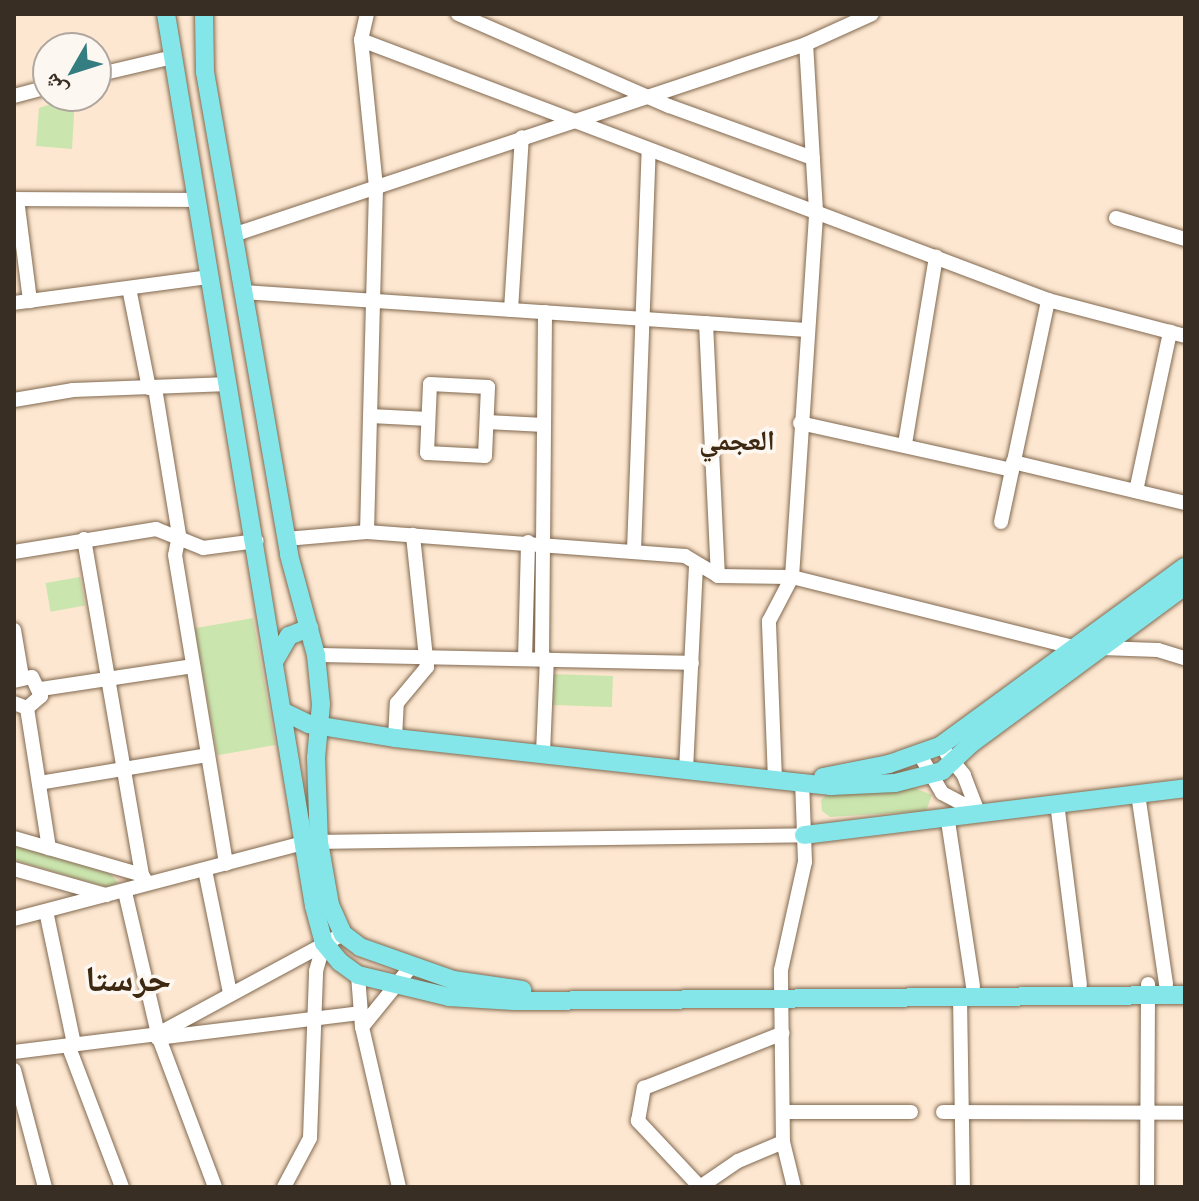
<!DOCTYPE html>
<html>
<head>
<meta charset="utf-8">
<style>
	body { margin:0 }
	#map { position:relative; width:1199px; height:1201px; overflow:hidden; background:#fde7d0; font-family:"Archivo Narrow","Noto Naskh Arabic",sans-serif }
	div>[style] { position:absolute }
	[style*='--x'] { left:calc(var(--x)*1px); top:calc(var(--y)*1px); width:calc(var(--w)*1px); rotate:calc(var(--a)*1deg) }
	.green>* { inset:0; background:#cbe5ae; transform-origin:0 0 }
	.roads { filter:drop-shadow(0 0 2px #816950) drop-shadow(0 0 2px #816950) }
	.minor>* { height:14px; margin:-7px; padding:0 7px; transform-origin:7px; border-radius:7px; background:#fff }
	.major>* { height:18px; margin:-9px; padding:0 9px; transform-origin:9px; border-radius:9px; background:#85e6ea }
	span { translate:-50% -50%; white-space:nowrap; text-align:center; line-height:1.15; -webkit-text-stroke:7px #fdf7f1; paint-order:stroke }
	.district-label { font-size:28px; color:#3d2811; font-weight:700 }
	.town-label { font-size:36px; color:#3d2811; font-weight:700 }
	.frame { position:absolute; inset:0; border:16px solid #392e24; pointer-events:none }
	.north { position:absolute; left:32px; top:32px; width:80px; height:80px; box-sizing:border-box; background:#fdf7f1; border:2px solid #afa79f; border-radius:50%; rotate:231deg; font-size:22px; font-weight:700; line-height:32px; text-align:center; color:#392e24 }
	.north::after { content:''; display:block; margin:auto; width:28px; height:36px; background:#347d81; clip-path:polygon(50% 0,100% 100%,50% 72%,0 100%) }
</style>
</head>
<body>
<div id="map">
	<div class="green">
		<div style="clip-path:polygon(75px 96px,72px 149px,36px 146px,39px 108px)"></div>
		<div style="left:80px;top:577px;width:29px;height:35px;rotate:80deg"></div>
		<div style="left:253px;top:618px;width:129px;height:59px;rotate:80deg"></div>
		<div style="left:553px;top:674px;width:60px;height:31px;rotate:2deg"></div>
		<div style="clip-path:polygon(912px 787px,932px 795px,926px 811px,830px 817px,822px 811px,821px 800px,828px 793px)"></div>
		<div style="clip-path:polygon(14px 846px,111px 874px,118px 883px,107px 887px,14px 860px)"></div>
	</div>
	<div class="roads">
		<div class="minor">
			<div style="--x:458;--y:14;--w:230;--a:23.6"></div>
			<div style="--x:669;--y:106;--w:153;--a:19.9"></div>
			<div style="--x:361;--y:40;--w:735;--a:20.73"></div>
			<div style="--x:1048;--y:300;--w:142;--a:14.7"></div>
			<div style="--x:96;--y:75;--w:79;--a:-13.2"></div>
			<div style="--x:14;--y:96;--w:35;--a:-15"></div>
			<div style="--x:14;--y:199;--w:183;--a:0.3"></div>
			<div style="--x:17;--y:199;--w:103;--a:82.7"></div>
			<div style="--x:1116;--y:218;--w:72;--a:16.9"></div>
			<div style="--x:233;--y:235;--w:604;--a:-18.43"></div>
			<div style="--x:806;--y:44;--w:72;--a:-24.4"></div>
			<div style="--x:129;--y:288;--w:102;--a:78.7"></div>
			<div style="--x:243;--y:292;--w:565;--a:3.85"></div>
			<div style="--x:14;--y:303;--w:198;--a:-7.6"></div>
			<div style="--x:511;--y:310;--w:173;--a:-86.4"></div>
			<div style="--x:706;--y:323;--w:253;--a:87.3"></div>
			<div style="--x:430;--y:384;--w:58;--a:3"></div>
			<div style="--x:488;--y:387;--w:69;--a:92.5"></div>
			<div style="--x:485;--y:456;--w:58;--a:-177"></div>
			<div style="--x:427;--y:453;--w:69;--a:-87.5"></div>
			<div style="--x:155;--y:388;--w:149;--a:80.7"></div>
			<div style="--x:179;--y:535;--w:20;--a:101"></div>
			<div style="--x:175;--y:555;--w:313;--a:80.6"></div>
			<div style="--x:14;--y:400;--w:60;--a:-9.6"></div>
			<div style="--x:73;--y:390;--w:156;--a:-2.2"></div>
			<div style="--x:371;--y:416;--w:57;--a:3"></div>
			<div style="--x:487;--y:422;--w:57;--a:3"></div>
			<div style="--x:800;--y:423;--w:217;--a:12.5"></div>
			<div style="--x:905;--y:444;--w:190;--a:-80.6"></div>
			<div style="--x:1013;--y:462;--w:177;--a:13.4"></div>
			<div style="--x:1136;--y:491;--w:163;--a:-77.9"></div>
			<div style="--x:1001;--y:522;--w:227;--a:-78"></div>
			<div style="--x:367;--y:532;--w:345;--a:-88.5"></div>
			<div style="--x:376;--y:187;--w:148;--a:-95.8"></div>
			<div style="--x:361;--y:40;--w:27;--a:-77"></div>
			<div style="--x:84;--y:539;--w:341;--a:80.2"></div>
			<div style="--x:286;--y:539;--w:81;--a:-4.9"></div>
			<div style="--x:367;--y:532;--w:319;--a:4.3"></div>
			<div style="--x:685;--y:556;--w:39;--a:31"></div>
			<div style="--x:718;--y:576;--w:74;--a:0.8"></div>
			<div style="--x:792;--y:577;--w:290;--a:14"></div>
			<div style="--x:1073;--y:647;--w:85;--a:2"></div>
			<div style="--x:1158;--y:650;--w:28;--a:17"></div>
			<div style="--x:634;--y:551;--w:401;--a:-87.9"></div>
			<div style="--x:14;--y:552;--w:144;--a:-9.2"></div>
			<div style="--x:156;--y:529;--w:51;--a:22"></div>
			<div style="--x:203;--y:548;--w:54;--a:-7.4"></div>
			<div style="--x:14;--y:630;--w:48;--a:80.3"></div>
			<div style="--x:316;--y:655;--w:376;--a:1.2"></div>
			<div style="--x:525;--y:659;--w:117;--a:-88.5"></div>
			<div style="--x:542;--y:659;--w:347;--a:-89.5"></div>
			<div style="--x:14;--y:681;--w:18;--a:-13"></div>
			<div style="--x:32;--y:677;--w:21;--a:65"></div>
			<div style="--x:41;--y:696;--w:18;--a:139"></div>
			<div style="--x:27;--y:708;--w:14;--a:-159"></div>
			<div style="--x:41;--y:689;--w:154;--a:-8.6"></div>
			<div style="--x:27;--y:708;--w:142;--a:81.1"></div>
			<div style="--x:395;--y:738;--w:35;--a:-87"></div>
			<div style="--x:397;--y:703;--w:47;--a:-50.2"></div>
			<div style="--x:427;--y:667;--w:133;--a:-96.1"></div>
			<div style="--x:543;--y:753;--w:94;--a:-87.6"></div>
			<div style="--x:920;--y:755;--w:44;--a:59.9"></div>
			<div style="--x:942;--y:793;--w:41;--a:27.8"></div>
			<div style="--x:978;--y:812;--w:40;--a:-111"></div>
			<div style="--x:964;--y:775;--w:28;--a:-129"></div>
			<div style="--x:686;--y:770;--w:204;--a:-87.2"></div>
			<div style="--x:775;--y:780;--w:159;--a:-92.2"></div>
			<div style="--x:769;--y:621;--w:50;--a:-62.4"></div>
			<div style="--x:792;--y:577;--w:367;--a:-86.2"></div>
			<div style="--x:816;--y:211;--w:167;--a:-93.4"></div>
			<div style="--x:39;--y:783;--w:171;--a:-9.4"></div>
			<div style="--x:1138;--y:794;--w:192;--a:81.6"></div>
			<div style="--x:1057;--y:803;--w:183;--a:82.8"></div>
			<div style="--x:948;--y:821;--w:167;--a:81.4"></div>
			<div style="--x:14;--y:838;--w:133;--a:16.1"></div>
			<div style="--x:142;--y:875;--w:7;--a:56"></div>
			<div style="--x:319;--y:842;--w:485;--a:-0.8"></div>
			<div style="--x:14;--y:869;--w:96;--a:15.8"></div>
			<div style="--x:205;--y:870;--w:126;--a:78.5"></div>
			<div style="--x:125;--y:892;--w:150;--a:76.9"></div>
			<div style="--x:159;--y:1038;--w:159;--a:69.4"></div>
			<div style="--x:46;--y:911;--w:136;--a:78.1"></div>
			<div style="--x:14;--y:919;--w:299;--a:-14.7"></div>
			<div style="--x:358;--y:975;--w:52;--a:85.6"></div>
			<div style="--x:362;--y:1027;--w:164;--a:77"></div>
			<div style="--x:960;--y:997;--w:190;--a:89.1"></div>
			<div style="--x:362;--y:1027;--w:76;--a:-50.9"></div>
			<div style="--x:157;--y:1038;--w:206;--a:-7"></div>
			<div style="--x:70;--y:1050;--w:147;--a:69.2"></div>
			<div style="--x:14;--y:1052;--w:145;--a:-7.1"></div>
			<div style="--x:158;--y:1034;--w:210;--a:-28.4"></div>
			<div style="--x:14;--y:1070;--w:121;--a:75.2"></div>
			<div style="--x:783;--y:1112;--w:128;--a:0"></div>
			<div style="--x:943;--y:1112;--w:242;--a:0.2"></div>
			<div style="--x:284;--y:1187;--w:55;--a:-62"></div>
			<div style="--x:310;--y:1138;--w:167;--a:-87.9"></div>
			<div style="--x:316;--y:971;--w:29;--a:-74"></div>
			<div style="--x:700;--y:1187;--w:91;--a:-133.2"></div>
			<div style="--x:638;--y:1121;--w:34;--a:-80"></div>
			<div style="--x:644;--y:1088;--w:149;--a:-21.6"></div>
			<div style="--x:700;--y:1187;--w:46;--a:-34.4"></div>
			<div style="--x:738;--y:1161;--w:49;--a:-22.9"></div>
			<div style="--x:794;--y:1187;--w:46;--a:-103.7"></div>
			<div style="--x:783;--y:1142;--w:172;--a:-90.7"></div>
			<div style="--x:781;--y:970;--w:111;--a:-77.5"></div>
			<div style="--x:805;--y:862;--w:81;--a:-92.1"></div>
			<div style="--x:1147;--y:1187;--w:203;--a:-89.7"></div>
		</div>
		<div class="major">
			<div style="--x:166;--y:14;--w:904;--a:80.58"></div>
			<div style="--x:314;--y:906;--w:38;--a:75"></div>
			<div style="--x:324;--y:943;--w:25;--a:50"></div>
			<div style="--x:340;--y:962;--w:22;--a:36"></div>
			<div style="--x:358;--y:975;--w:94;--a:13.6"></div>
			<div style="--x:449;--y:997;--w:65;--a:3.5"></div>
			<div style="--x:514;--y:1001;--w:671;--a:-0.51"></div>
			<div style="--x:204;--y:14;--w:58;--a:89"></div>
			<div style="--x:205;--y:72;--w:490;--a:80.1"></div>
			<div style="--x:289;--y:555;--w:104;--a:74.9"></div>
			<div style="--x:316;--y:655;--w:49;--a:84.2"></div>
			<div style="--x:321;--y:704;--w:54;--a:95.3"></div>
			<div style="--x:316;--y:758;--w:84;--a:88"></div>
			<div style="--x:319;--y:842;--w:64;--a:80.1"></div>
			<div style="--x:330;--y:905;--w:32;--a:66"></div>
			<div style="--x:343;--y:934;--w:21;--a:37"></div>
			<div style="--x:360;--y:947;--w:99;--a:19.5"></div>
			<div style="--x:453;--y:980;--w:70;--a:8.2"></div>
			<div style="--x:275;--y:660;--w:28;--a:-60"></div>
			<div style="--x:289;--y:636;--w:22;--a:-22"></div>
			<div style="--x:282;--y:711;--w:30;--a:26"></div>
			<div style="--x:309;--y:724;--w:87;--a:9.2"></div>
			<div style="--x:395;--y:738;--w:439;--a:6.3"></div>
			<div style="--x:831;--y:786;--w:64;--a:-2.7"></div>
			<div style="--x:895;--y:783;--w:49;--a:-14.3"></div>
			<div style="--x:942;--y:771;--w:41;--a:-43"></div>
			<div style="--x:972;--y:743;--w:265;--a:-36.4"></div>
			<div style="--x:823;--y:777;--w:67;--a:-11.1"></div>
			<div style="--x:889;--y:764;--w:54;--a:-19.4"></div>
			<div style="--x:940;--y:746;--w:303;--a:-36.2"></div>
			<div style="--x:804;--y:835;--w:384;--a:-7"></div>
		</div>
	</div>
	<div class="district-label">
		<span style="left:737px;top:440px">العجمي</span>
	</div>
	<div class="town-label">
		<span style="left:128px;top:979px">حرستا</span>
	</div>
	<div class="frame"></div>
	<div class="north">ش</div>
</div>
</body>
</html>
